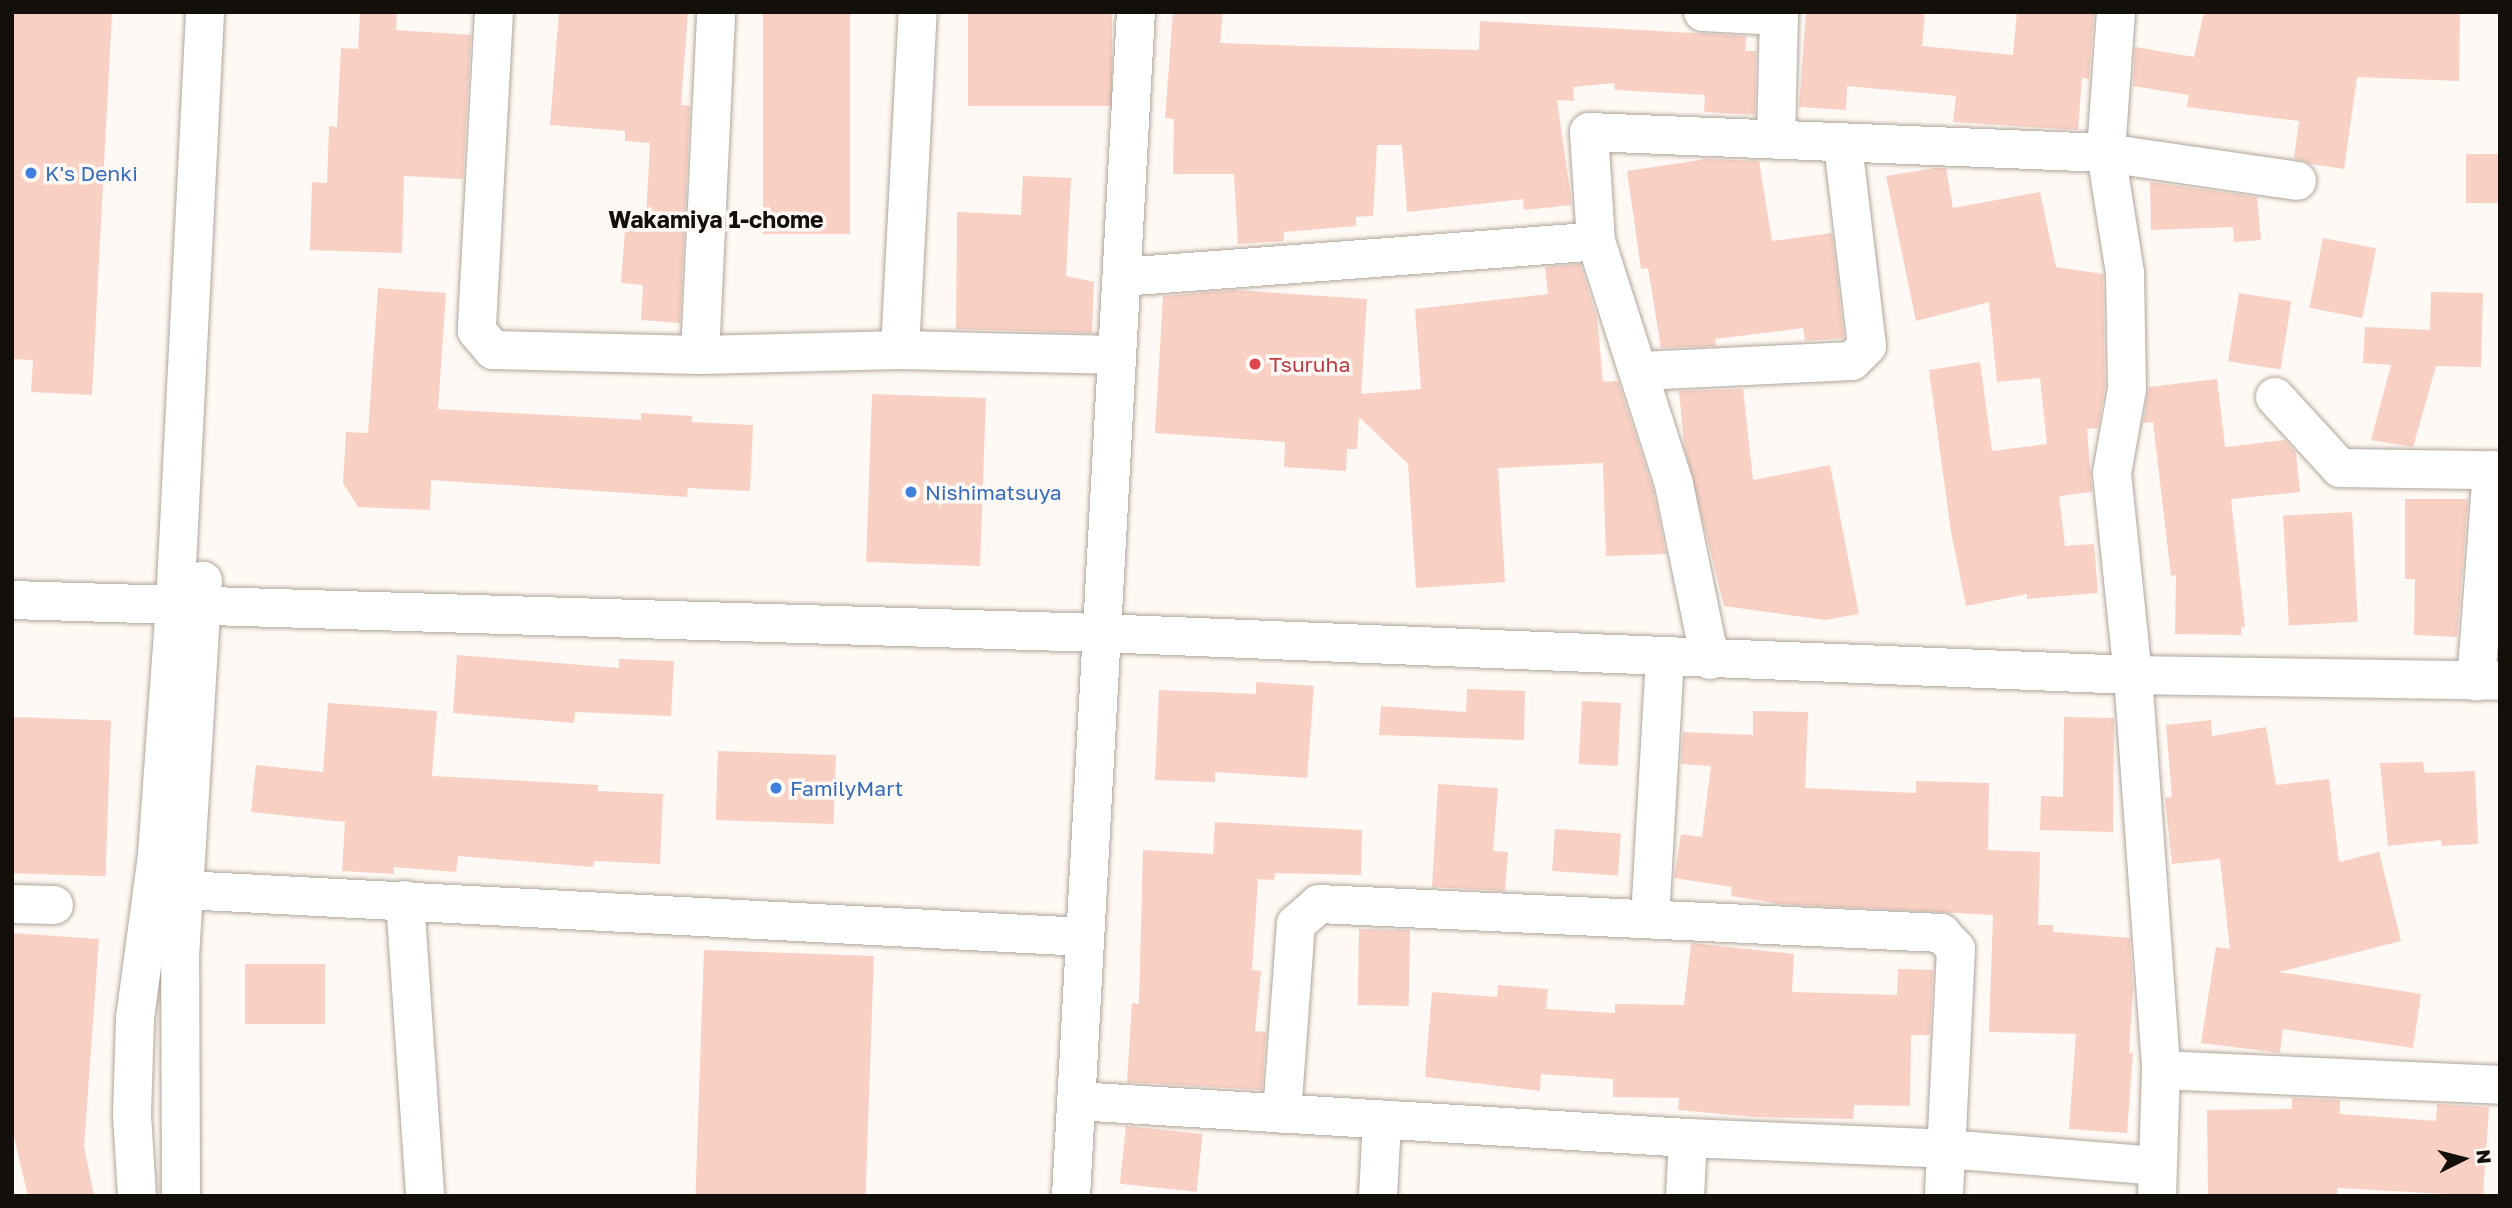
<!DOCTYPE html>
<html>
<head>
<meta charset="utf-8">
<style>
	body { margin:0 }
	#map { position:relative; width:2512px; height:1208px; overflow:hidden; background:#fef9f4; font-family:"Golos Text",sans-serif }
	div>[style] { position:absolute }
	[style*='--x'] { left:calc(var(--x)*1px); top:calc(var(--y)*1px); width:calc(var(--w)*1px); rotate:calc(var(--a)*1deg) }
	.building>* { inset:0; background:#f9d0c4; transform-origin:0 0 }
	.roads { filter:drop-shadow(0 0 2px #b1a59a) drop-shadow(0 0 2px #b1a59a) }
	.minor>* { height:38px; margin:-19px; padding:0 19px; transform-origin:19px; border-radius:19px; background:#fff }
	.dots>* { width:19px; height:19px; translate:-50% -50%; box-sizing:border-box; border:4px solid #fef9f4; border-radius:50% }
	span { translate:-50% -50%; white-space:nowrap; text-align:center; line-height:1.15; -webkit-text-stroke:7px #fef9f4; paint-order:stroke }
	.shop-label { font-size:21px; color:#366cbe }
	.left { translate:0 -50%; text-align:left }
	.health-label { font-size:21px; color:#be3a42 }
	.neighbourhood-label { font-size:23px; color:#130f0b; font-weight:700 }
	.frame { position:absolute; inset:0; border:14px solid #130f0b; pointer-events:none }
	.north { position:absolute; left:2428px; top:1124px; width:70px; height:70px; -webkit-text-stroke:5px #fef9f4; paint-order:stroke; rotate:84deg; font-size:19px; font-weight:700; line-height:28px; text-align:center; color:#130f0b }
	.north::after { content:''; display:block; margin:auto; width:24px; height:32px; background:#130f0b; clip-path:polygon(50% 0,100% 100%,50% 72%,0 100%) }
</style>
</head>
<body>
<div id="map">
	<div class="building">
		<div style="clip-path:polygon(12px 12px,112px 12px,92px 395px,31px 392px,33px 360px,12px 359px)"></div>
		<div style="clip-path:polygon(360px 12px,397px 12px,396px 30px,471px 35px,463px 179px,404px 176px,402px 253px,310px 250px,312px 182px,327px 183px,329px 126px,337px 127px,341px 48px,358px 49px)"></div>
		<div style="clip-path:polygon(559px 12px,688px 12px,681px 105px,690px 106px,680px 323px,641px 320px,643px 285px,621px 283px,626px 217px,646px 218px,650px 143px,625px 141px,625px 131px,550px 125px)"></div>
		<div style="left:763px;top:12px;width:87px;height:222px"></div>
		<div style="left:968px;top:12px;width:144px;height:94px"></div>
		<div style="clip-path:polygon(1173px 12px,1223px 12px,1220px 43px,1302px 46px,1479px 50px,1480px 21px,1746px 36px,1745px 51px,1756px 51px,1755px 115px,1704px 112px,1705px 95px,1615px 90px,1614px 83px,1573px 87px,1574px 101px,1557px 100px,1572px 205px,1524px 210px,1523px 199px,1407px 212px,1402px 145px,1377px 145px,1373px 216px,1356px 217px,1356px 226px,1284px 232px,1284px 241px,1238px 244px,1234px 174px,1173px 174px,1174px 119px,1165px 118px)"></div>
		<div style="clip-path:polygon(1806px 12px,1925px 12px,1922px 46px,2013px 55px,2017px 12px,2094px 12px,2089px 79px,2082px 78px,2078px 130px,1953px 122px,1956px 96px,1847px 86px,1846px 110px,1799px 107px)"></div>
		<div style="clip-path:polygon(2204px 12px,2460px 12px,2459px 81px,2357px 77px,2344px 169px,2311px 164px,2294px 158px,2299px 121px,2187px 107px,2189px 95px,2133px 86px,2135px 47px,2194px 57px)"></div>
		<div style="left:2466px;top:154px;width:34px;height:49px"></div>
		<div style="clip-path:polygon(1707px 159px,1759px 161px,1772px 241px,1832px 233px,1844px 338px,1805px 341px,1803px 328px,1715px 339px,1716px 346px,1661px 348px,1648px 268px,1641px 269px,1627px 171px)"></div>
		<div style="clip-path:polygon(1935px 168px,1946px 168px,1953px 208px,2040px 192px,2056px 267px,2103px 274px,2105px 387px,2098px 428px,2087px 429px,2092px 492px,2059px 496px,2065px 546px,2094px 544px,2098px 593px,2027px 599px,2027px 594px,1966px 606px,1951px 532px,1929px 370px,1980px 362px,1992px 451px,2047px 444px,2040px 378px,1997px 382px,1989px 302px,1916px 321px,1886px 176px)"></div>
		<div style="clip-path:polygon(1023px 176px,1071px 178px,1066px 276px,1094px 282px,1092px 333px,956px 329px,957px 212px,1021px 215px)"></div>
		<div style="clip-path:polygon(2150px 182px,2257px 197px,2261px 240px,2234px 242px,2233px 227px,2151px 230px)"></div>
		<div style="left:2323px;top:238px;width:54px;height:71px;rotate:11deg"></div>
		<div style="clip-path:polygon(1580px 264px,1597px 317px,1603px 382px,1618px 381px,1653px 490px,1666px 554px,1606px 556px,1603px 463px,1498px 468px,1505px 582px,1416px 588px,1408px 464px,1359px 417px,1357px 449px,1347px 449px,1346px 471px,1284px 467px,1285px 442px,1155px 433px,1163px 296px,1233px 290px,1367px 299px,1361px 394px,1421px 389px,1415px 309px,1548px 294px,1545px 267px)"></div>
		<div style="clip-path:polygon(378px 288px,446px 293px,438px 409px,641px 420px,641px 413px,692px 416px,692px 422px,753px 425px,750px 491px,688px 488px,687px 497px,431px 480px,430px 510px,358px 507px,343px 483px,346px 432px,368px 433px)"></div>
		<div style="clip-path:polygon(2431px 292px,2483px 293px,2481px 367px,2436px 366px,2413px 447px,2371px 440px,2391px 365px,2363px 363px,2365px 327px,2430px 330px)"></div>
		<div style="left:2239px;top:293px;width:53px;height:69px;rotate:9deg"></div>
		<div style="clip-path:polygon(2217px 379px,2225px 447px,2285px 440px,2296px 453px,2300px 492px,2231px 499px,2245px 627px,2241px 627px,2241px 635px,2175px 634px,2176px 575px,2171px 576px,2153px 422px,2143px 423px,2149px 387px)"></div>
		<div style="clip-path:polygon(1743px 389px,1753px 480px,1830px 465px,1859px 614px,1825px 620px,1724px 606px,1684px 444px,1679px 391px)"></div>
		<div style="left:872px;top:394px;width:114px;height:168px;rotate:2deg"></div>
		<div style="clip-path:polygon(2405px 499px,2468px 499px,2457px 637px,2414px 635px,2415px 579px,2405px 579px)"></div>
		<div style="left:2352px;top:512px;width:110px;height:69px;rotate:87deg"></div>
		<div style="clip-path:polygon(457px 655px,619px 668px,619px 659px,674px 661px,671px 716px,575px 712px,574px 723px,453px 713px)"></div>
		<div style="clip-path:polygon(1256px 682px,1314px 686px,1307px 778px,1215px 772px,1215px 782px,1155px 780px,1159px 690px,1256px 694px)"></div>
		<div style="clip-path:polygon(1467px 689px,1525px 691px,1524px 740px,1379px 735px,1381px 706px,1466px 712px)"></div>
		<div style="left:1582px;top:701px;width:39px;height:63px;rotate:3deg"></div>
		<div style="clip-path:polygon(328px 703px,437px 711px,432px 776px,598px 785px,598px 791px,663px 794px,660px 864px,594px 861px,593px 867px,458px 856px,456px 872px,394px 867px,394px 874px,342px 871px,345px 822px,251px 812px,256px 765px,323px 772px)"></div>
		<div style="clip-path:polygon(1753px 711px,1808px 712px,1805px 788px,1916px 793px,1916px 781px,1989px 783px,1988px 850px,2040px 852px,2038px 925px,2053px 925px,2053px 932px,2130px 938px,2133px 990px,2129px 1053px,2133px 1053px,2127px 1133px,2069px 1129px,2076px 1034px,1989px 1032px,1993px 915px,1780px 904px,1731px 896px,1732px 887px,1674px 878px,1681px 834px,1702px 837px,1711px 766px,1681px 764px,1683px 732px,1753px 735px)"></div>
		<div style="left:12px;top:717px;width:99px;height:156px;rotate:2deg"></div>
		<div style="clip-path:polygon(2064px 717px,2114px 718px,2113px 832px,2040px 830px,2041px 796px,2063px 797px)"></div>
		<div style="clip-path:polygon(2211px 720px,2212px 736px,2266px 727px,2276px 785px,2329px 779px,2339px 862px,2379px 852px,2401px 941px,2279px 972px,2421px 994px,2413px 1048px,2283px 1029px,2280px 1053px,2201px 1043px,2216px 947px,2230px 949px,2220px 859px,2172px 864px,2165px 798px,2172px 797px,2166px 725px)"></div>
		<div style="left:718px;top:751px;width:118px;height:69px;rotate:2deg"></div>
		<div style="clip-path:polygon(2423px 762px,2425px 773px,2475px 771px,2478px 844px,2442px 846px,2441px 840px,2388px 846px,2380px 763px)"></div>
		<div style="clip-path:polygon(1438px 784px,1498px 788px,1493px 851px,1508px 852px,1505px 891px,1432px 887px)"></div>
		<div style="clip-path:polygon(1215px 822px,1362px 830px,1361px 875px,1275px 873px,1274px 880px,1258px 879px,1252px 970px,1261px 971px,1255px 1031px,1266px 1032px,1262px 1090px,1127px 1082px,1132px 1003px,1139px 1004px,1143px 850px,1213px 854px)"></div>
		<div style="left:1555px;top:829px;width:66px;height:42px;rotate:4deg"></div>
		<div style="left:1359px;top:929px;width:51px;height:76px;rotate:1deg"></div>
		<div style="clip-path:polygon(12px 933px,99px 939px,84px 1146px,94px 1196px,28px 1196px,12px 1129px)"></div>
		<div style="clip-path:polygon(1691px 943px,1794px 954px,1792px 992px,1897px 995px,1898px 969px,1933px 970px,1930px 1035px,1911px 1035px,1910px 1106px,1854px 1105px,1853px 1119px,1753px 1117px,1678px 1110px,1679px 1098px,1613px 1097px,1613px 1079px,1541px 1074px,1540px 1091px,1425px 1077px,1432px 992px,1497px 997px,1498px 985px,1548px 989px,1546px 1009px,1615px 1013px,1615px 1004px,1684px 1005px)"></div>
		<div style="left:704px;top:950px;width:170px;height:246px;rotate:2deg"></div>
		<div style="left:325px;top:964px;width:60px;height:80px;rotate:90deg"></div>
		<div style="clip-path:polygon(2292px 1098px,2340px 1100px,2340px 1114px,2436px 1121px,2437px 1104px,2489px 1107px,2483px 1196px,2337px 1188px,2337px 1196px,2208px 1196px,2207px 1110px,2292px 1109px)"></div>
		<div style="left:1126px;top:1126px;width:77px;height:58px;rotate:6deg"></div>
	</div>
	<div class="roads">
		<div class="minor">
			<div style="--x:494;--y:12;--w:319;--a:93.1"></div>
			<div style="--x:477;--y:331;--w:25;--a:50"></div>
			<div style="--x:493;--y:350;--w:207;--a:1.4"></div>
			<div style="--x:700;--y:355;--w:200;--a:-1.4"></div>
			<div style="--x:900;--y:350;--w:215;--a:1.3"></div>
			<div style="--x:1703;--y:12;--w:76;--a:3"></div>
			<div style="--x:2116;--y:12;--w:141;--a:94.1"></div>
			<div style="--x:2106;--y:153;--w:121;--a:81"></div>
			<div style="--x:2125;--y:273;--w:116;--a:89"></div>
			<div style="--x:2127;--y:389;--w:85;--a:100.1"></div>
			<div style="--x:2112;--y:473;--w:203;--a:84.1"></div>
			<div style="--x:2133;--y:675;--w:396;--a:85.9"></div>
			<div style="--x:2161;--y:1070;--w:126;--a:91.8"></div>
			<div style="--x:1776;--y:139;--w:127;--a:-88.6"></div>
			<div style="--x:1122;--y:277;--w:475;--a:-4.3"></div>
			<div style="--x:900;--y:350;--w:338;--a:-87"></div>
			<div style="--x:700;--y:355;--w:343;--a:-87.3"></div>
			<div style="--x:1641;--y:371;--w:211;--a:-2.7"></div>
			<div style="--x:1852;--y:361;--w:21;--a:-45"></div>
			<div style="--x:1867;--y:346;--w:203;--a:-96.8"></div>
			<div style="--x:2275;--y:397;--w:96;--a:47.5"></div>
			<div style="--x:2340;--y:468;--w:152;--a:0.8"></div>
			<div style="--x:2492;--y:470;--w:212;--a:94.3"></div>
			<div style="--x:12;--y:600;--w:1088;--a:1.74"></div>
			<div style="--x:1099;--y:633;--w:1035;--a:2.33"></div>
			<div style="--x:2133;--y:675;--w:367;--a:0.9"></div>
			<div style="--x:1710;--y:660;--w:180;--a:-101.6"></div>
			<div style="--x:1674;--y:484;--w:255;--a:-107.8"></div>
			<div style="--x:1596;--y:241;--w:109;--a:-93.7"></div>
			<div style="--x:1589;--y:132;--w:517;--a:2.33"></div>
			<div style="--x:2106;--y:153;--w:193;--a:8.3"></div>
			<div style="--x:184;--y:890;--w:900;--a:2.99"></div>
			<div style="--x:405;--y:900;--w:297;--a:86.1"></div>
			<div style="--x:12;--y:904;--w:42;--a:1.4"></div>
			<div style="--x:1650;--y:918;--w:261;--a:-86.7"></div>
			<div style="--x:2161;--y:1070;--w:339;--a:2.5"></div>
			<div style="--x:1076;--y:1101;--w:613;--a:3.46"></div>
			<div style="--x:1688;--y:1138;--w:258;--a:2.4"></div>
			<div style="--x:1946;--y:1149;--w:211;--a:4.6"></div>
			<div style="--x:1282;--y:1114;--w:191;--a:-85.8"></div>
			<div style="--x:1296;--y:924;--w:30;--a:-41"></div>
			<div style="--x:1319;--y:904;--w:623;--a:2.67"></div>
			<div style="--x:1941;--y:933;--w:22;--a:47"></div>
			<div style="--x:1956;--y:949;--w:247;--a:92.8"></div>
			<div style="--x:137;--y:1196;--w:81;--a:-93.5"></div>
			<div style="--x:132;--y:1115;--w:97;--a:-88.2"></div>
			<div style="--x:135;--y:1018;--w:164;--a:-82.3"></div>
			<div style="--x:157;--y:855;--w:251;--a:-85.9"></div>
			<div style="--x:175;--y:605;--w:594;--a:-87.1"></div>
			<div style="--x:181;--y:1196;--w:239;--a:-90.2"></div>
			<div style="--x:180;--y:957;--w:377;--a:-86.5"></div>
			<div style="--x:1071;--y:1196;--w:1186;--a:-86.86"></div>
			<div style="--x:1378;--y:1196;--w:75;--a:-86.9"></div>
			<div style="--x:1685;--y:1196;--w:58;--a:-87"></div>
		</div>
	</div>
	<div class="dots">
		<div style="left:31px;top:173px;background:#3f7fe0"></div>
		<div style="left:1255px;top:364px;background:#e0444e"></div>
		<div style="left:911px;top:492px;background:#3f7fe0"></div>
		<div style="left:776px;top:788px;background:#3f7fe0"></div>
	</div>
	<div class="shop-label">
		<span class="left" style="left:45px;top:173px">K's Denki</span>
		<span class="left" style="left:925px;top:492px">Nishimatsuya</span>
		<span class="left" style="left:790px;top:788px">FamilyMart</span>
	</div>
	<div class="health-label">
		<span class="left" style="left:1269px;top:364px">Tsuruha</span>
	</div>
	<div class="neighbourhood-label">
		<span style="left:716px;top:219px">Wakamiya 1-chome</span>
	</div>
	<div class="frame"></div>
	<div class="north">N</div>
</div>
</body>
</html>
